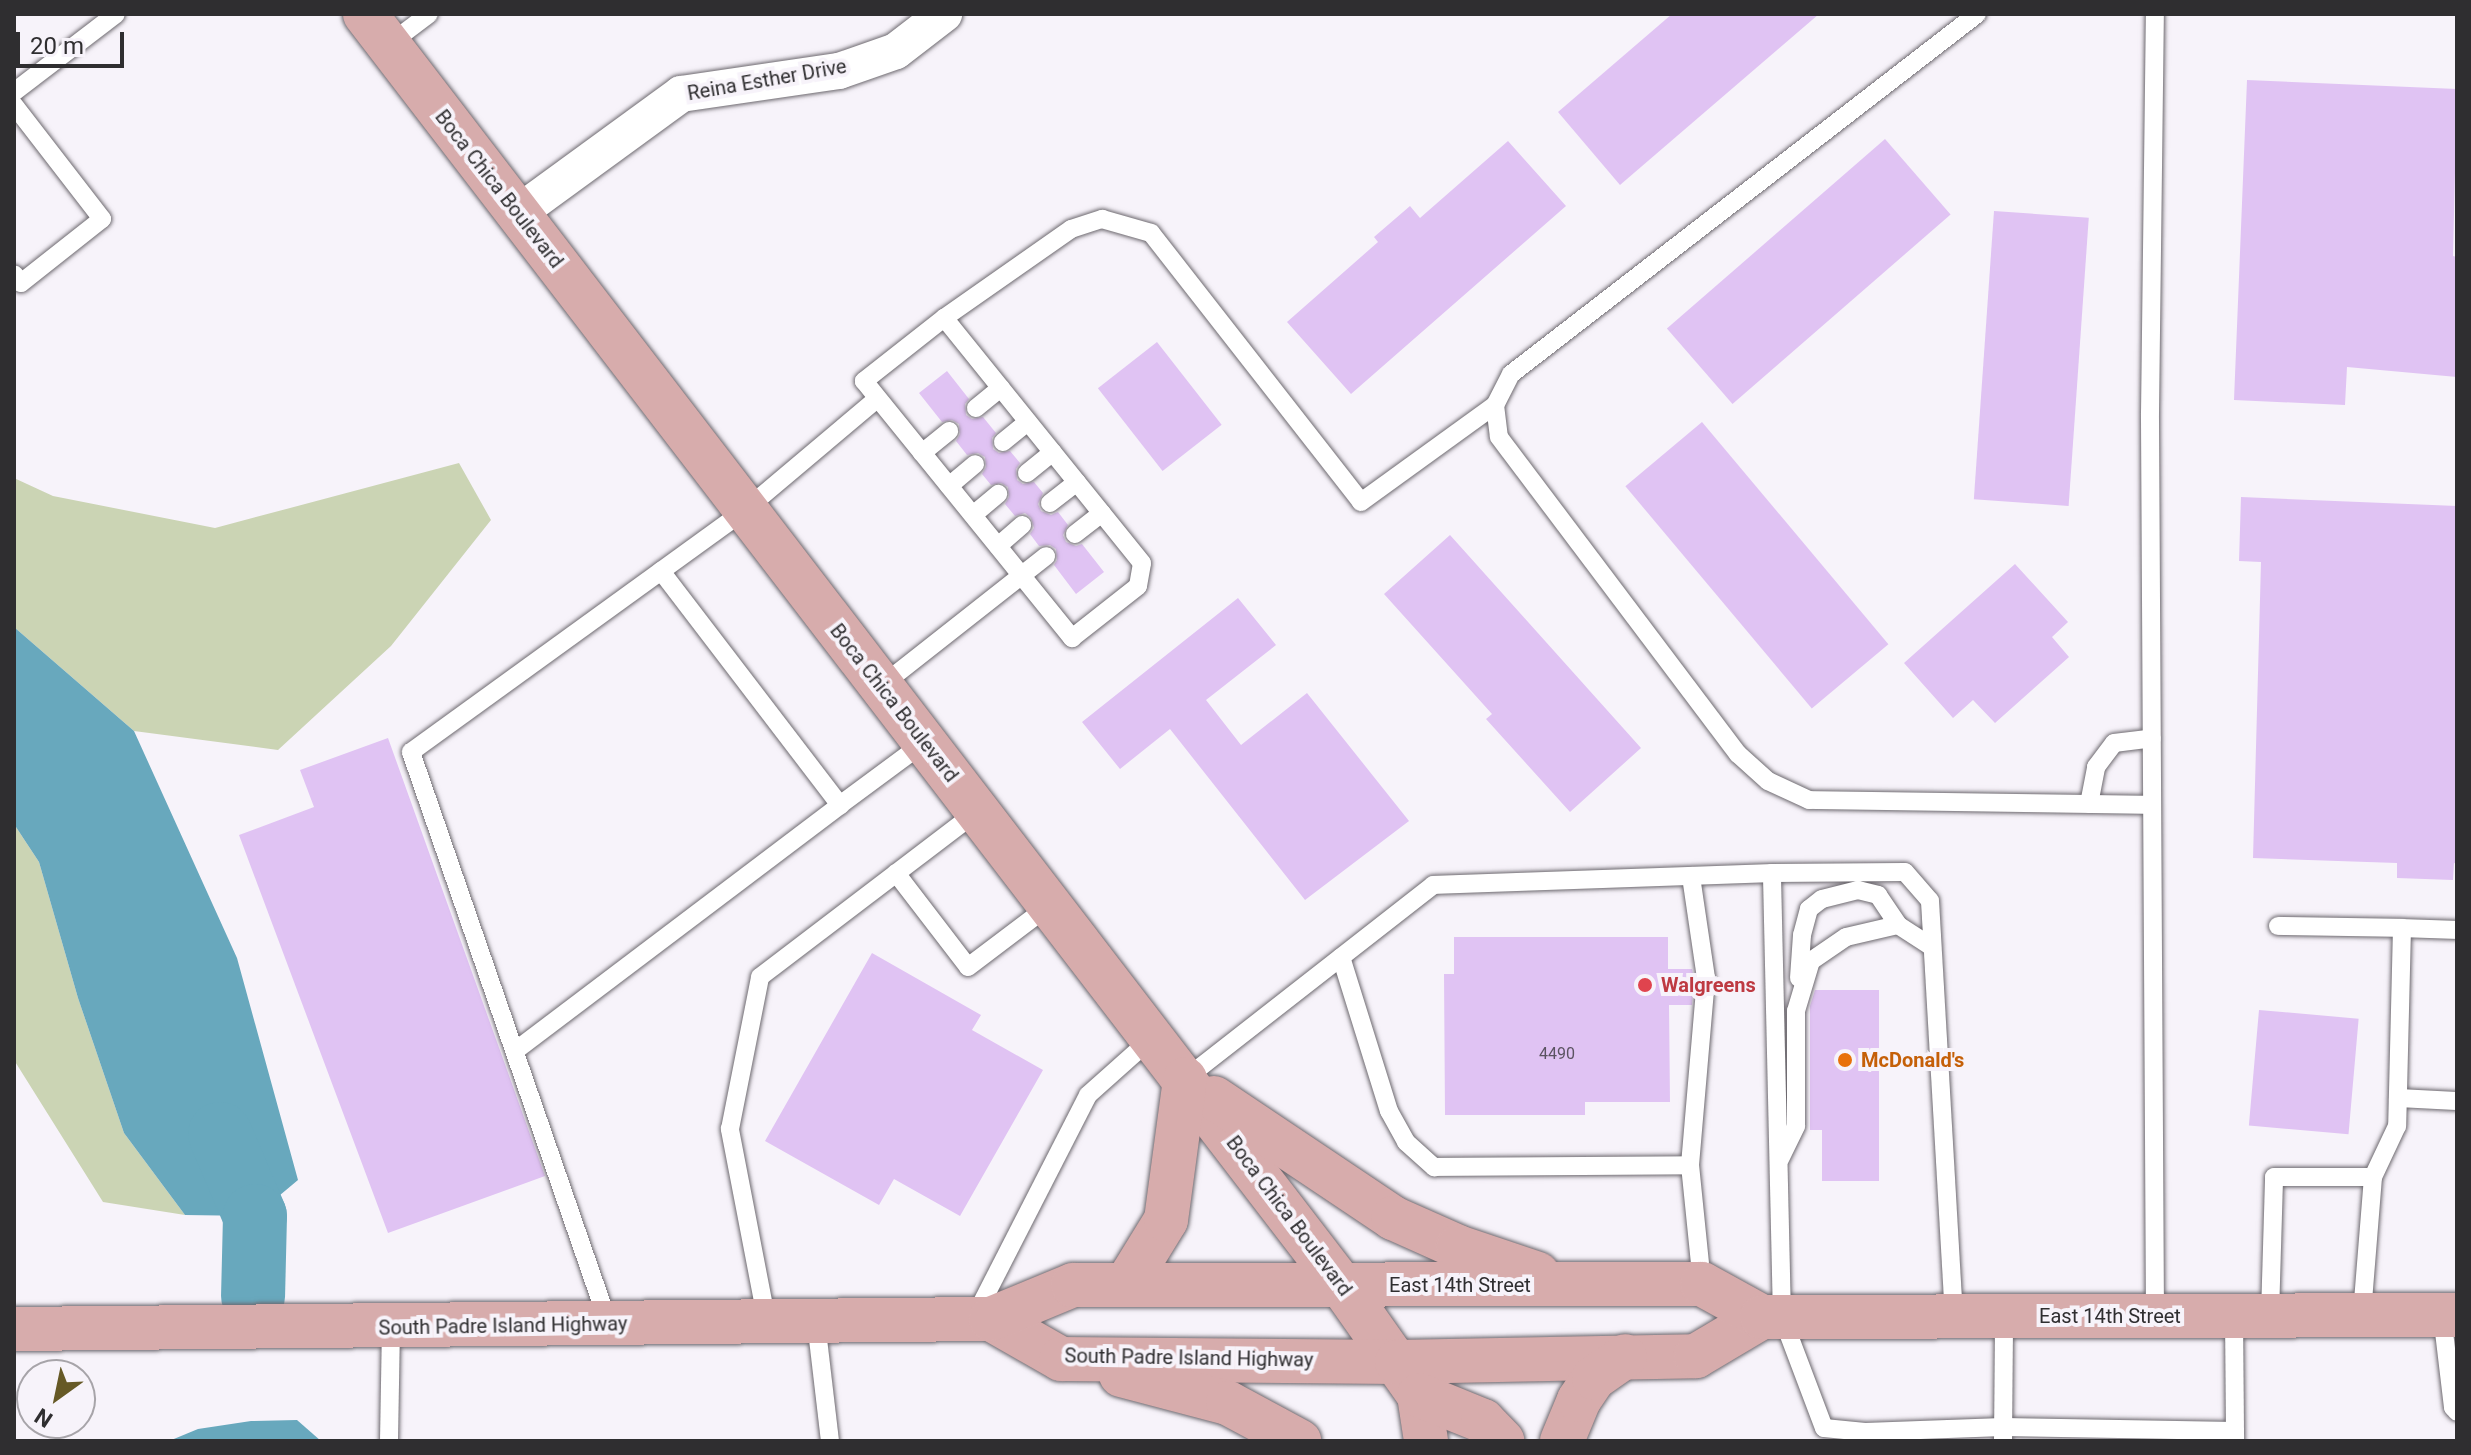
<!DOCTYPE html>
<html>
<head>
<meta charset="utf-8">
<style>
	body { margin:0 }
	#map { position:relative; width:2471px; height:1455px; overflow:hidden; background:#f7f3fa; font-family:Roboto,sans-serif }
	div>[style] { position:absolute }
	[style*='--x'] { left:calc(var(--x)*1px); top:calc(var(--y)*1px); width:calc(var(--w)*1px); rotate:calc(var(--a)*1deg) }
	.green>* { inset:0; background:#cbd4b4 }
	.water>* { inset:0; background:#68a8bd }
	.river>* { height:64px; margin:-32px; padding:0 32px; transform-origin:32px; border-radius:32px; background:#68a8bd }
	.building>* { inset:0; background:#e0c3f3; transform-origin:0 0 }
	.roads { filter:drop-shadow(0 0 2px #6d696f) drop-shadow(0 0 2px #6d696f) }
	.lane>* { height:18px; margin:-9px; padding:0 9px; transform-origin:9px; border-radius:9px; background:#fff }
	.street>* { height:36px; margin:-18px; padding:0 18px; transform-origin:18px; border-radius:18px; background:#fff }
	.primary>* { height:44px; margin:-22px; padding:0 22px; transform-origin:22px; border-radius:22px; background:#d7acac }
	.dots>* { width:22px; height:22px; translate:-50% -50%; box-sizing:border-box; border:4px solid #f7f3fa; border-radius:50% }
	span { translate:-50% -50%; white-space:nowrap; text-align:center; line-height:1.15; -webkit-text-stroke:8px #f7f3fa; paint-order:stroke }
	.number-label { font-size:16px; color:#5b5361 }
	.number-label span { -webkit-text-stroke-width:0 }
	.street-label { font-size:20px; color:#2f2e30 }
	.health-label { font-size:20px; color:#be3a42; font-weight:700 }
	.left { translate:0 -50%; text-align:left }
	.food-label { font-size:20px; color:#c56008; font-weight:700 }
	.frame { position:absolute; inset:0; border:16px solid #2f2e30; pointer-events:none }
	.north { position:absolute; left:16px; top:1359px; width:80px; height:80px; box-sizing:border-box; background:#f7f3fa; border:2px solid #a7a4a9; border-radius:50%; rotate:213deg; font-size:22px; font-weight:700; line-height:32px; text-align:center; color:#2f2e30 }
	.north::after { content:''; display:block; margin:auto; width:28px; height:36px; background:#665926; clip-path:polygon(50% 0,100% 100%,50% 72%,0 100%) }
	.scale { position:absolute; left:16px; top:32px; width:108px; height:36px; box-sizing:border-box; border:4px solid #2f2e30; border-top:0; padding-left:10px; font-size:24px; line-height:28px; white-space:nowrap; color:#2f2e30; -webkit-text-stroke:6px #f7f3fa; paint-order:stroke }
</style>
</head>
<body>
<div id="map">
	<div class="green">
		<div style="clip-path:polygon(459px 463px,491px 520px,391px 646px,278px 750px,134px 731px,14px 627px,14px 478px,53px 496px,215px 528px)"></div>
		<div style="clip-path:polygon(14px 824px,39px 862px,78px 998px,124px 1133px,185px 1215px,103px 1202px,14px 1060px)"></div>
	</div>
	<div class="water">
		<div style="clip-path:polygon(14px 627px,134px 731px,237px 958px,298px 1180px,255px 1216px,185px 1215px,124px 1133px,78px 998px,39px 862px,14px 824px)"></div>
		<div style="clip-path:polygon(297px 1420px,321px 1441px,169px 1441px,198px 1429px,251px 1421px)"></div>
	</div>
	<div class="river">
		<div style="--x:220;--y:1134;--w:89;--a:66.9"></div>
		<div style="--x:255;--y:1216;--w:80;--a:91.4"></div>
	</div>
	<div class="building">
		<div style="clip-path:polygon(1672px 14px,1819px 14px,1620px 185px,1558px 112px)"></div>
		<div style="clip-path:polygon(2247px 80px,2457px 89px,2453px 256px,2457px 257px,2457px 377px,2347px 367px,2345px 405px,2234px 400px)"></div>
		<div style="left:1885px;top:139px;width:100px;height:289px;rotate:49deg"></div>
		<div style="clip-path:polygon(1508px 141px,1566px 206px,1351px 394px,1287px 322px,1378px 242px,1374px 237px,1410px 206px,1420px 218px)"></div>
		<div style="left:1994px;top:211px;width:95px;height:289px;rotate:4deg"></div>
		<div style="left:1157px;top:342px;width:105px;height:75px;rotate:52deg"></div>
		<div style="clip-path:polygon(947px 371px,969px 399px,965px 404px,966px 415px,972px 419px,983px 417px,996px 433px,992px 438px,993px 449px,999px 453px,1010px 451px,1020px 463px,1016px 469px,1017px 480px,1023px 484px,1034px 482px,1043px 493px,1038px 504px,1041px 511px,1051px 515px,1058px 512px,1068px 525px,1063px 535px,1066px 542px,1076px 546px,1082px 544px,1104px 572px,1076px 594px,1054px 565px,1057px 560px,1056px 549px,1050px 545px,1039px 546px,1030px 534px,1034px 528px,1031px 518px,1025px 513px,1015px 516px,1005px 504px,1009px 497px,1008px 487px,1001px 483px,991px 485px,982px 474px,986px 467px,985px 457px,978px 453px,967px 455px,956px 441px,960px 434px,959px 424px,952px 420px,942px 422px,919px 393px)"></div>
		<div style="left:1702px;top:422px;width:290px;height:100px;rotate:50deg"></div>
		<div style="clip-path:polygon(2241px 497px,2457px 506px,2457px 864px,2454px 863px,2453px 880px,2397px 878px,2397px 863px,2253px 858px,2261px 562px,2239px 561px)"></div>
		<div style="clip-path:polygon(1450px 535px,1641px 748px,1570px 812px,1486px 719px,1492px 714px,1384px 594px)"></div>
		<div style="clip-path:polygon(2015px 564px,2068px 622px,2052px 637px,2069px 657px,1995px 723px,1973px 700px,1953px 718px,1904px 663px)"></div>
		<div style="clip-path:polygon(1238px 598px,1276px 645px,1206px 700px,1241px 745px,1307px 693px,1409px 821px,1305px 900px,1170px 729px,1120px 769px,1082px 722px)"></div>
		<div style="clip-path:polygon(388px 738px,545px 1176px,388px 1233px,239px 835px,314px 807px,300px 770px)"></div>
		<div style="clip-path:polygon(1454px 937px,1668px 937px,1668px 969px,1692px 969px,1694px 978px,1692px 1005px,1669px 1005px,1670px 1102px,1585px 1102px,1585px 1115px,1445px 1115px,1444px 974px,1454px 974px)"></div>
		<div style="clip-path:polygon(872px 953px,981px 1015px,972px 1030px,1043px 1070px,960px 1216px,894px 1179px,879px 1205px,765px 1141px)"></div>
		<div style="clip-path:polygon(1815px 990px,1879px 990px,1879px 1181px,1822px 1181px,1822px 1130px,1810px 1130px,1810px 1006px)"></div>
		<div style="left:2259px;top:1010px;width:100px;height:116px;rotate:5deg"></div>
	</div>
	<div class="roads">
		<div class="lane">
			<div style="--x:1977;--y:14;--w:589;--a:142.31"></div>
			<div style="--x:1511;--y:374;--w:35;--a:117"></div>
			<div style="--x:1495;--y:405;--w:32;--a:83"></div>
			<div style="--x:1499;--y:437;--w:397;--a:53"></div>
			<div style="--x:1738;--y:754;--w:40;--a:42"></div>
			<div style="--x:1768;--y:781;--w:45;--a:24.9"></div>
			<div style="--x:1809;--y:800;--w:343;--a:0.8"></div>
			<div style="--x:388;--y:45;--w:51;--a:-37.1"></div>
			<div style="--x:14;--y:92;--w:128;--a:-37.4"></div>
			<div style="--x:14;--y:105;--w:144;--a:52.3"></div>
			<div style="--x:102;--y:219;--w:103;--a:141.7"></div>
			<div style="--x:21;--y:283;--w:11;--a:-128"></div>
			<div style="--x:944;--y:318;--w:102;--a:141.8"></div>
			<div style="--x:864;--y:381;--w:331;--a:51"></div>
			<div style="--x:1072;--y:638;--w:84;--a:-38.2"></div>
			<div style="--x:1138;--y:586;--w:23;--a:-80"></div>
			<div style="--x:1142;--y:563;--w:315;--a:-128.9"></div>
			<div style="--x:944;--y:318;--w:155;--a:-35"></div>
			<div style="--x:1071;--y:229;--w:33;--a:-18"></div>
			<div style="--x:1102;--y:219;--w:51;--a:15.9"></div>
			<div style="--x:1151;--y:233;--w:341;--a:52"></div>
			<div style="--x:1361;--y:502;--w:165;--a:-35.9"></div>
			<div style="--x:976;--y:408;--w:32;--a:-39"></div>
			<div style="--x:1003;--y:442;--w:32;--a:-39"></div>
			<div style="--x:922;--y:453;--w:35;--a:-39"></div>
			<div style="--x:1027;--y:473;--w:33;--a:-39"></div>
			<div style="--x:949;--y:486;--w:34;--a:-40"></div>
			<div style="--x:1050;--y:503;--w:34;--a:-38"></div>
			<div style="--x:973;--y:515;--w:33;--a:-40"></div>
			<div style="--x:1075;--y:534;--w:34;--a:-38"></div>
			<div style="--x:998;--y:546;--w:32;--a:-41"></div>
			<div style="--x:661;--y:571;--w:295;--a:52.6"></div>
			<div style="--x:840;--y:805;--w:106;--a:-36.5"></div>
			<div style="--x:881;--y:686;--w:210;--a:-38.2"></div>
			<div style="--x:2089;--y:804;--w:38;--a:-79"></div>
			<div style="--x:2096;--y:767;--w:30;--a:-53"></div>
			<div style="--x:2114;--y:743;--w:38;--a:-7"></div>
			<div style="--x:896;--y:873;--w:118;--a:52.5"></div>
			<div style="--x:968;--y:967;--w:103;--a:-37.1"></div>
			<div style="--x:2278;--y:926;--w:124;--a:0.9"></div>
			<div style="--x:2402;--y:928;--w:198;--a:91.4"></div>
			<div style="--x:2397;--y:1126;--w:56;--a:115.2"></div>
			<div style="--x:2373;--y:1177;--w:138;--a:94.6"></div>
			<div style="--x:2402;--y:928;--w:55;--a:2.1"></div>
			<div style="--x:1341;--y:957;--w:161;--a:72.7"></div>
			<div style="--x:1389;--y:1111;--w:35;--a:61"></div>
			<div style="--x:1406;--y:1142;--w:38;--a:42"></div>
			<div style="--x:1434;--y:1167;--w:256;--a:-0.4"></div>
			<div style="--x:1690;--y:1165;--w:120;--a:84.2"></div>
			<div style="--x:1799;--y:978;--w:43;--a:-86"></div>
			<div style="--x:1802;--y:935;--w:27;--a:-75"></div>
			<div style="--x:1809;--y:909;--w:16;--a:-38"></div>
			<div style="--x:1822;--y:899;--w:37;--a:-14"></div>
			<div style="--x:1858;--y:890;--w:21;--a:14"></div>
			<div style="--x:1878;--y:895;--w:36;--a:56"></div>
			<div style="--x:515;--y:1051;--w:408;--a:-37.1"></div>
			<div style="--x:1185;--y:1079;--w:315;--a:-38"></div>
			<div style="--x:1433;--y:885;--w:339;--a:-2"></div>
			<div style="--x:2398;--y:1098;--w:59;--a:2.9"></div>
			<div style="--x:1780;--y:1159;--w:37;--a:-64"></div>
			<div style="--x:1796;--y:1126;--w:115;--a:-90"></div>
			<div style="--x:1796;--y:1011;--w:52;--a:-73.3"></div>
			<div style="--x:1811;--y:961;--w:42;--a:-34.4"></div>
			<div style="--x:1846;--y:937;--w:53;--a:-13"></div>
			<div style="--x:1898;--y:925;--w:40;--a:32.9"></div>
			<div style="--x:1690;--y:1165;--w:188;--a:-85.1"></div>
			<div style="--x:1706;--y:978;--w:103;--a:-98.4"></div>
			<div style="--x:2270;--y:1315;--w:138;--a:-88.3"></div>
			<div style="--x:2274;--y:1177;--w:99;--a:0"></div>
			<div style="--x:2442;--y:1315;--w:93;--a:83.2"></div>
			<div style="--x:2453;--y:1407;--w:6;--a:51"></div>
			<div style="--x:2155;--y:1316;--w:903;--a:-90.32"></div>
			<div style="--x:2150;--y:413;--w:399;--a:-89.3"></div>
			<div style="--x:2234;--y:1316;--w:125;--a:89.5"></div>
			<div style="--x:974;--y:1318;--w:250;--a:-62.9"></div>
			<div style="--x:1088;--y:1095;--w:87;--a:-41.7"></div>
			<div style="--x:608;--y:1322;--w:603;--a:-109.07"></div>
			<div style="--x:411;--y:752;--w:412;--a:-35.9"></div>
			<div style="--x:745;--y:510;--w:172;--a:-40.1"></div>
			<div style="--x:767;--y:1322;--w:197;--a:-100.9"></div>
			<div style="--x:730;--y:1129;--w:155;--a:-78.8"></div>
			<div style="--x:760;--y:977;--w:274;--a:-37.3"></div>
			<div style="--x:816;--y:1322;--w:120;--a:83.3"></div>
			<div style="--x:1865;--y:1432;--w:41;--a:-174.4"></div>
			<div style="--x:1824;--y:1428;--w:119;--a:-110.7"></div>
			<div style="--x:1782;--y:1317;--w:444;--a:-91.3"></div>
			<div style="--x:1772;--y:873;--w:133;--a:-0.4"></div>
			<div style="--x:1905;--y:872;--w:38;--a:49"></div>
			<div style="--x:1930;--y:901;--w:416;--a:86.7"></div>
			<div style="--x:389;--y:1441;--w:113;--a:-89"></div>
			<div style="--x:1866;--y:1441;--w:9;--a:-96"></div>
			<div style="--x:1865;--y:1432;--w:138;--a:-2.1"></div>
			<div style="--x:2003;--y:1427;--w:232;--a:1"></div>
			<div style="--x:2003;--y:1441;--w:125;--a:-89.5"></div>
		</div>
		<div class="street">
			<div style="--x:518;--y:213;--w:202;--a:-36.1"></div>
			<div style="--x:681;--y:94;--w:160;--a:-8.3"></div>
			<div style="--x:839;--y:71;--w:60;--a:-19.3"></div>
			<div style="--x:896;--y:51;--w:61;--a:-37.6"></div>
		</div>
		<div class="primary">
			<div style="--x:365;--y:14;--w:1604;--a:52.47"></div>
			<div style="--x:1342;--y:1286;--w:133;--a:54.8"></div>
			<div style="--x:1419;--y:1395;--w:47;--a:81.3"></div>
			<div style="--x:1214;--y:1098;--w:216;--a:33.8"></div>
			<div style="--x:1393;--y:1218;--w:71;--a:24"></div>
			<div style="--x:1458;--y:1247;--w:84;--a:18.6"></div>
			<div style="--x:1126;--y:1285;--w:76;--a:-58.4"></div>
			<div style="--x:1166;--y:1220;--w:142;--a:-82.3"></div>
			<div style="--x:991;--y:1319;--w:81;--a:29.7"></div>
			<div style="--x:1061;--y:1359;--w:336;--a:0.5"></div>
			<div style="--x:1397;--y:1362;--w:299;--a:-1.1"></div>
			<div style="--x:1696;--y:1356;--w:77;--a:-30.6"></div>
			<div style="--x:14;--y:1329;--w:977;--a:-0.59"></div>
			<div style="--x:991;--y:1319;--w:89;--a:-22.5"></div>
			<div style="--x:1073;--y:1285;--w:629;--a:-0.09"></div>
			<div style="--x:1702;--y:1284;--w:68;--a:28.8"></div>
			<div style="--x:1762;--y:1317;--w:695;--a:-0.16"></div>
			<div style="--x:1121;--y:1375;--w:111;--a:14.7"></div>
			<div style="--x:1228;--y:1403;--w:81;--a:28.2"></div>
			<div style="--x:1419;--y:1395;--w:69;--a:22.1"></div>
			<div style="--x:1483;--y:1421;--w:28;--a:46"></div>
			<div style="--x:1562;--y:1441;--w:44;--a:-67.5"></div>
			<div style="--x:1579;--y:1400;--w:27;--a:-56"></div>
			<div style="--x:1594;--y:1378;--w:38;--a:-35"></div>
		</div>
	</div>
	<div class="dots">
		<div style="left:1645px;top:985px;background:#e0444e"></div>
		<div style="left:1845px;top:1060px;background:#e8710a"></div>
	</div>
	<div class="number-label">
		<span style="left:1557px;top:1054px">4490</span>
	</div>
	<div class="street-label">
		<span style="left:767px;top:80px;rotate:-10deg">Reina Esther Drive</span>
		<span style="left:499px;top:189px;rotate:52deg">Boca Chica Boulevard</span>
		<span style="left:894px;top:703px;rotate:52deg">Boca Chica Boulevard</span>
		<span style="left:1289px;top:1216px;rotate:53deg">Boca Chica Boulevard</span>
		<span style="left:1460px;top:1285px">East 14th Street</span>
		<span style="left:2110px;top:1316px">East 14th Street</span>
		<span style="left:503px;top:1326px;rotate:-1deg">South Padre Island Highway</span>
		<span style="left:1189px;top:1358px;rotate:1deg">South Padre Island Highway</span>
	</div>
	<div class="health-label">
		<span class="left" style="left:1661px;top:985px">Walgreens</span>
	</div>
	<div class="food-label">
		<span class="left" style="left:1861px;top:1060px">McDonald's</span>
	</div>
	<div class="frame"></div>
	<div class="north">N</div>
	<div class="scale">20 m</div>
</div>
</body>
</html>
